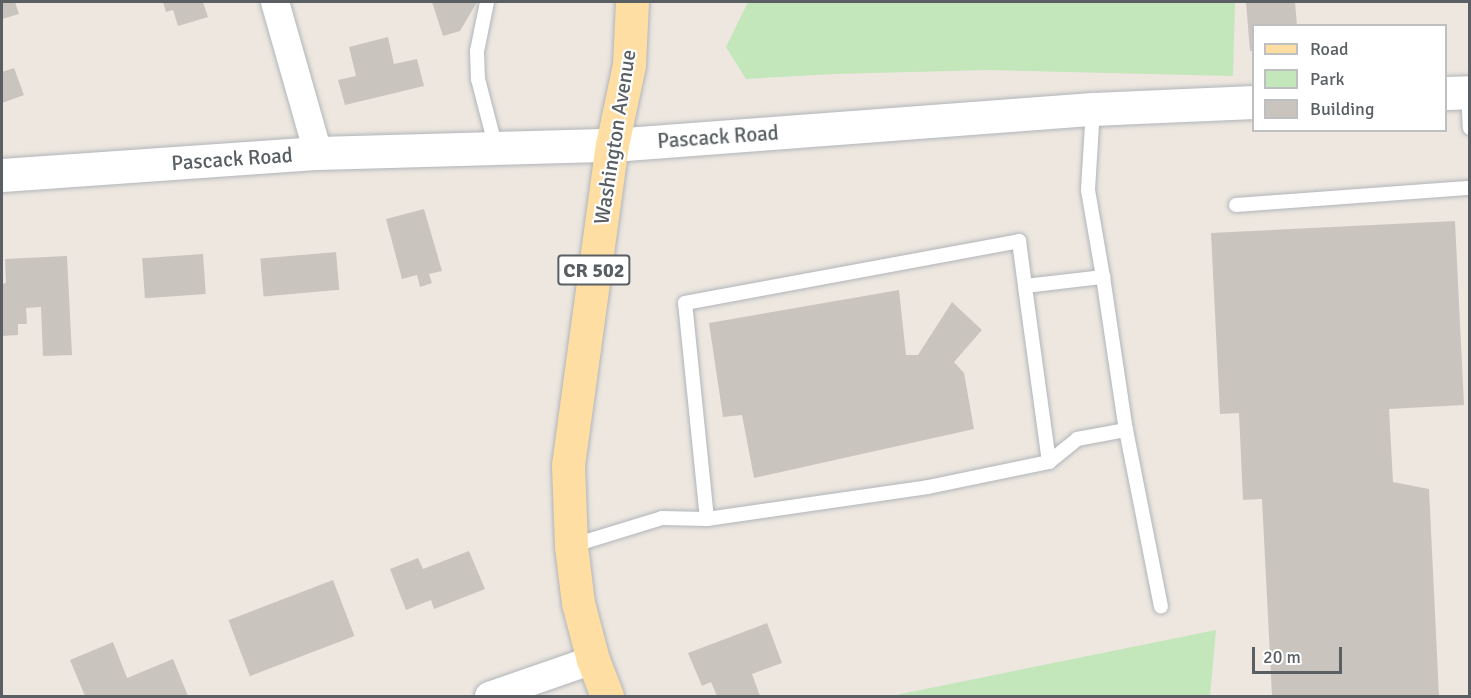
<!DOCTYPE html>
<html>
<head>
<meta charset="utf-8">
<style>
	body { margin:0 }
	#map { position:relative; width:1471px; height:698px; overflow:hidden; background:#ede7e0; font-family:Signika,sans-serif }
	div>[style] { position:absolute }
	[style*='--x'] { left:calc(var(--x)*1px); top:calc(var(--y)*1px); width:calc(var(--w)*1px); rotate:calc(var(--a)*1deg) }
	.green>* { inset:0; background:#c3e6bb }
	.building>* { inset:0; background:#cac4bf; transform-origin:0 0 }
	.roads { filter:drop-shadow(0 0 2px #b1b5b9) drop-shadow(0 0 2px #b1b5b9) }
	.service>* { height:14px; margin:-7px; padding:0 7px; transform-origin:7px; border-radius:7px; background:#fff }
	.minor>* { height:28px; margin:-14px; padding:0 14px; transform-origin:14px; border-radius:14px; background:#fff }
	.tertiary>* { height:33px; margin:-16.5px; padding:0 16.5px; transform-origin:16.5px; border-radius:16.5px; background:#fff }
	.primary>* { height:33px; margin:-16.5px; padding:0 16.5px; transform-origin:16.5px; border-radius:16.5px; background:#ffdea3 }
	span { translate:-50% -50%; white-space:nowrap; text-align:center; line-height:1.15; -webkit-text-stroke:4.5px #fff; paint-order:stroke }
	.shield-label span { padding:2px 4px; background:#fff; border:2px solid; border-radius:4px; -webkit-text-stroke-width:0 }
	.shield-label { font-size:20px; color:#595f62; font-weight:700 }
	.street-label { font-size:21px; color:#595f62 }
	.frame { position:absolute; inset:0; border:3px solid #595f62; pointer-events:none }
	.legend { position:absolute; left:1252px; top:24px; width:195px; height:108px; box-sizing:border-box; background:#fff; border:2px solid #bdbfc0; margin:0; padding:8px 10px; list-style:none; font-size:18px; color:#595f62 }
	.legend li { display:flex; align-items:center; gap:12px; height:30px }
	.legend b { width:30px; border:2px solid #bdbfc0 }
	.scale { position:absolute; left:1252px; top:647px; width:90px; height:27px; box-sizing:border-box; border:3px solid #595f62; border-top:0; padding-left:8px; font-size:18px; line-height:21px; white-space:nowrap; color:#595f62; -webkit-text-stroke:4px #fff; paint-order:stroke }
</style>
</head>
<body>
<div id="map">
	<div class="green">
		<div style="clip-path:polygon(748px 2px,1235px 2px,1233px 76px,990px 70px,833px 74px,746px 79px,726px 47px)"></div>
		<div style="clip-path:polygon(1216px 630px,1210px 696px,891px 696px)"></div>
	</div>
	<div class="building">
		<div style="clip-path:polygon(2px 2px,15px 2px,19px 14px,2px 19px)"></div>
		<div style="clip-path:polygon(163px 2px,203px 2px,208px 17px,178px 26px,173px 10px,166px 12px)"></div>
		<div style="clip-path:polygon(432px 2px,477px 2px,460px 31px,443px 36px)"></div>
		<div style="clip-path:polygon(1246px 2px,1295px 2px,1297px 26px,1254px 26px,1254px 51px,1250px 51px)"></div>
		<div style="clip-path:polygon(388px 37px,394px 64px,417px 59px,424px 86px,345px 105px,338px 80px,356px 76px,349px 47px)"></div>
		<div style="clip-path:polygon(14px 68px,24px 95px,2px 103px,2px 72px)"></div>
		<div style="clip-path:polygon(424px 209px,442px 271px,429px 274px,432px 283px,420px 287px,417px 275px,402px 279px,386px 219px)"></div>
		<div style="clip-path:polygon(1455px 221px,1464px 405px,1389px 409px,1393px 482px,1429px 489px,1439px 696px,1272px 696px,1262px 499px,1243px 500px,1239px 413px,1220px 414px,1211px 233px)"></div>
		<div style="left:336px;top:252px;width:38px;height:76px;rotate:85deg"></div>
		<div style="left:203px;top:254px;width:40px;height:61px;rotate:86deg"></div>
		<div style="clip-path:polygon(67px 256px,72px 355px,43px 356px,41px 307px,26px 308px,27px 324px,18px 324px,18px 335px,2px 336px,2px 284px,6px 283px,5px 259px)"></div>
		<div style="clip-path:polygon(899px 290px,906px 355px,918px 355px,952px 302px,982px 330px,954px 362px,964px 373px,974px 429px,754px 478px,742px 415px,723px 417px,709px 323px)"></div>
		<div style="clip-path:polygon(469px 551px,485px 589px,434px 609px,431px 600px,406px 610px,390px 569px,418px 558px,423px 569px)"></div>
		<div style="left:333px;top:580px;width:60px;height:112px;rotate:69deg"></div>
		<div style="clip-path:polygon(767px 623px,782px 663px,752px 674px,760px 696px,717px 696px,711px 682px,702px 686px,688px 653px)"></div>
		<div style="clip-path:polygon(113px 642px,127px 678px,173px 659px,188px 696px,85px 696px,70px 660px)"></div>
	</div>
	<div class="roads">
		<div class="service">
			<div style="--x:487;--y:2;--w:50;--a:101.5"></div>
			<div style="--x:477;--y:51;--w:28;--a:88"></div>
			<div style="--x:478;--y:79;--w:71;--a:75.4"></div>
			<div style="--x:1468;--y:92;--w:36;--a:87"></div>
			<div style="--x:1236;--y:205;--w:235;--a:-4.2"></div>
			<div style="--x:1103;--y:277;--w:155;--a:81.5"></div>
			<div style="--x:1049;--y:462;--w:36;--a:-39"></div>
			<div style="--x:1077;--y:439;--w:50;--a:-10.4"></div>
			<div style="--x:1126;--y:430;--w:180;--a:78.8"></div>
			<div style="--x:707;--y:519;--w:217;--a:-95.8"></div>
			<div style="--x:685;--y:303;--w:340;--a:-10.5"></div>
			<div style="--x:1019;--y:241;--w:45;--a:82.4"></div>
			<div style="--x:571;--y:546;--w:95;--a:-17.1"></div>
			<div style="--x:662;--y:518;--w:45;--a:1.3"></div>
			<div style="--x:707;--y:519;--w:223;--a:-8.2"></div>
			<div style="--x:928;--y:487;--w:124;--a:-11.7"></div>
			<div style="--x:1049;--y:462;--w:178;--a:-97.8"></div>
			<div style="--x:1025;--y:286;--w:79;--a:-6.6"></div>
			<div style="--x:1103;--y:277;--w:88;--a:-99.8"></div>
			<div style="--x:1088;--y:190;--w:81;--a:-86.5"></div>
		</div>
		<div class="minor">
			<div style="--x:275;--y:2;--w:157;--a:74.1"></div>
			<div style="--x:489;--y:696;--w:110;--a:-19.1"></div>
		</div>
		<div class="tertiary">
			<div style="--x:1446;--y:93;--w:24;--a:-2"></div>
			<div style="--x:2;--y:175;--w:317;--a:-4"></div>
			<div style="--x:318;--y:153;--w:294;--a:-1.6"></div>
			<div style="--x:612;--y:145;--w:482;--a:-4.3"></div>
			<div style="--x:1093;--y:109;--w:161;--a:-2.5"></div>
		</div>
		<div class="primary">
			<div style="--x:607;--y:696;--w:39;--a:-111"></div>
			<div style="--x:593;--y:660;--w:59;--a:-104.7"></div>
			<div style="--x:578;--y:603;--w:57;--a:-97"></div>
			<div style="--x:571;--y:546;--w:81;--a:-92.1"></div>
			<div style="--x:568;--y:465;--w:323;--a:-82.2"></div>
			<div style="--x:612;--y:145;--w:82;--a:-78"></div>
			<div style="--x:629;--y:65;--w:63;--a:-87.3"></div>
		</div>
	</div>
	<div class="shield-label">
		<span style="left:594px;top:270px">CR 502</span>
	</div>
	<div class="street-label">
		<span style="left:615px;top:137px;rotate:-81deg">Washington Avenue</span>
		<span style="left:718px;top:137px;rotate:-4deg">Pascack Road</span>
		<span style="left:232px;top:159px;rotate:-4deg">Pascack Road</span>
	</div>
	<div class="frame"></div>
	<ul class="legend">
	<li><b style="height:8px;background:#ffdea3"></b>Road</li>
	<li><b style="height:16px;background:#c3e6bb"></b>Park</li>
	<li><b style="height:16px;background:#cac4bf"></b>Building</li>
	</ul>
	<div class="scale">20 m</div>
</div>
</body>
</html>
